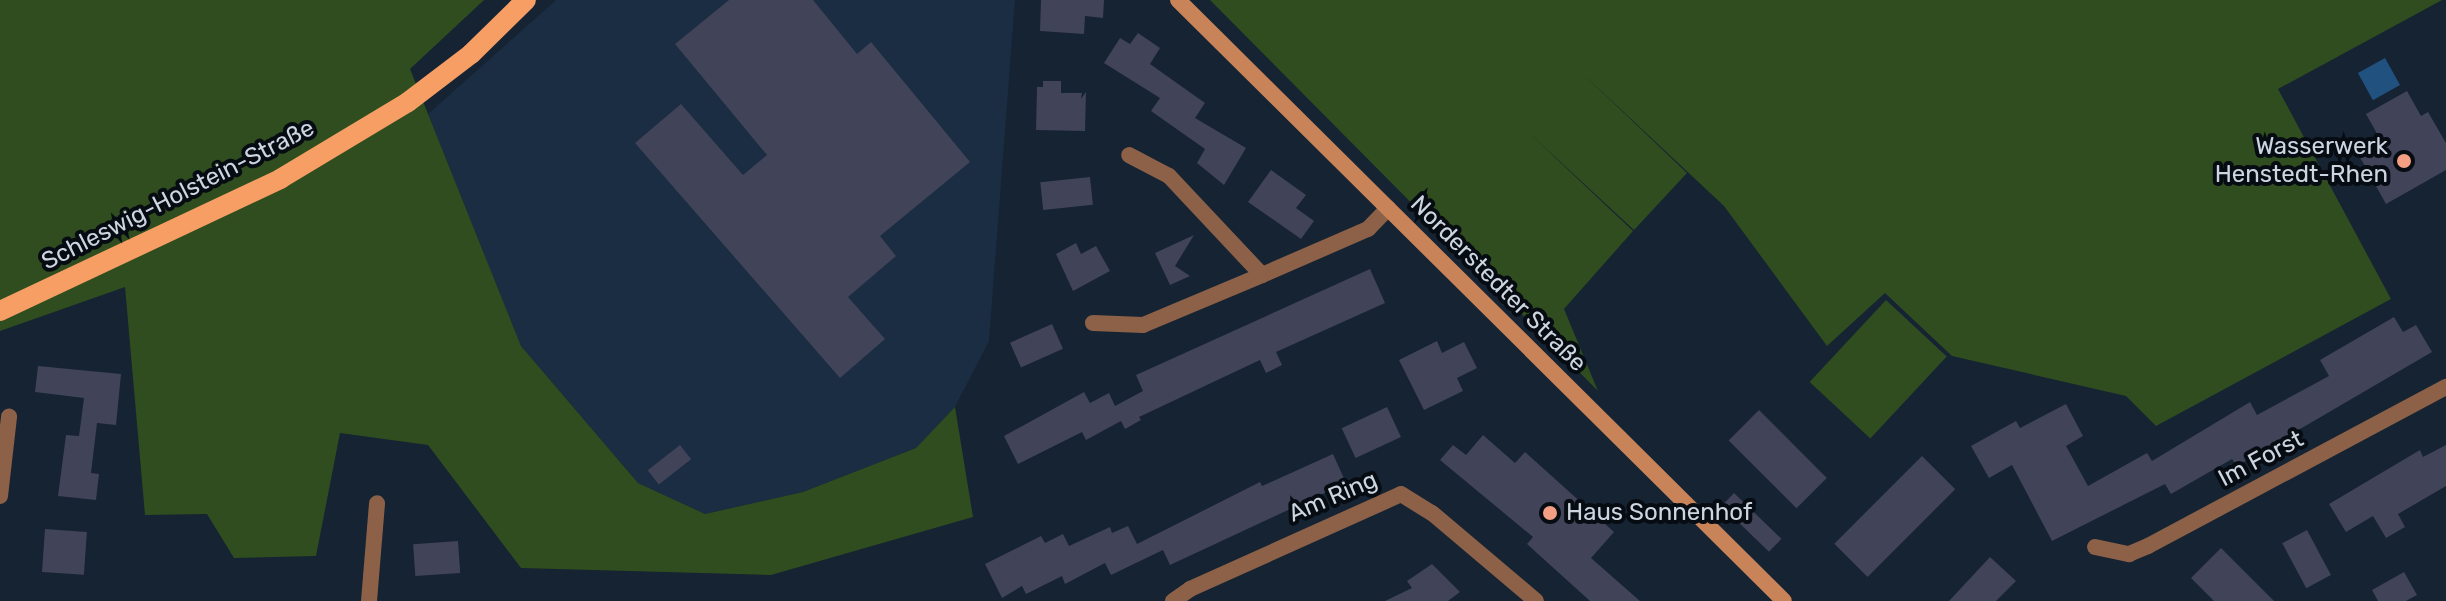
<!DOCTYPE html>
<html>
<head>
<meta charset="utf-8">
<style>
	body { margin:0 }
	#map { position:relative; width:2446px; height:601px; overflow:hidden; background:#152333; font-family:Rubik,sans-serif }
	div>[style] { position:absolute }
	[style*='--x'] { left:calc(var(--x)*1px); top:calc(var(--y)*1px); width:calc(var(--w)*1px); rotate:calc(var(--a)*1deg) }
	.built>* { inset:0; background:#1a2d42 }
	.green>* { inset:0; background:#2f4d1e; transform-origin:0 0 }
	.water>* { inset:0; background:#21527f; transform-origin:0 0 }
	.building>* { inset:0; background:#414358; transform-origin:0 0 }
	.street>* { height:16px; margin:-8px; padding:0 8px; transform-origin:8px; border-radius:8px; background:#8c6147 }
	.secondary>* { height:16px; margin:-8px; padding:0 8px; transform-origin:8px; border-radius:8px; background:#c88458 }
	.primary>* { height:20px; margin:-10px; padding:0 10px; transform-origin:10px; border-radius:10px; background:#f79e65 }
	.dots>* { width:22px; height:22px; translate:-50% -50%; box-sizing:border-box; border:4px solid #070c13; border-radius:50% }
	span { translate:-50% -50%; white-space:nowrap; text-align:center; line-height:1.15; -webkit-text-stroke:8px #070c13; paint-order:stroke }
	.poi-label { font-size:24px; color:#ccd5e0 }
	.right { translate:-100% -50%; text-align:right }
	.left { translate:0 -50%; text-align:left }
	.street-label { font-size:24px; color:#ccd5e0 }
</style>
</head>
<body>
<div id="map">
	<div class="built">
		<div style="clip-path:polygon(556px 0,1015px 0,989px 341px,955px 407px,916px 448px,803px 492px,705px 514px,638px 483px,521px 346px,428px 114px)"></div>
	</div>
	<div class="green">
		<div style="clip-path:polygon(0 0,484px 0,410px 69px,521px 346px,638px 483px,705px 514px,803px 492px,916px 448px,955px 407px,973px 517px,771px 575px,521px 568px,428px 445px,340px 433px,316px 556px,234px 558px,207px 514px,145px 515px,125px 287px,0 331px)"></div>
		<div style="clip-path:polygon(1210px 0,2442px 0,2278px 89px,2391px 299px,2156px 426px,2126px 396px,1952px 356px,1885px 293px,1827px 346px,1724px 206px,1582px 73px,1687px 173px,1634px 230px,1527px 131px,1633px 231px,1564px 309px,1598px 391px)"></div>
		<div style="left:1886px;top:300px;width:83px;height:112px;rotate:43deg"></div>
	</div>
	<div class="water">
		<div style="left:2385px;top:58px;width:31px;height:31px;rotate:61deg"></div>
	</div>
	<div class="building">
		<div style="clip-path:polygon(729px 0,813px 0,857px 54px,871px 42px,970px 162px,880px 236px,896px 256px,848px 297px,885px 339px,840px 378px,635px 143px,681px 104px,743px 175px,767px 155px,675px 44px)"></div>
		<div style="clip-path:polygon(1041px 0,1104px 0,1103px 18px,1085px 16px,1084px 34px,1040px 31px)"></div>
		<div style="clip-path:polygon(1138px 33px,1160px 48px,1150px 64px,1205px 103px,1195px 118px,1246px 148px,1224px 185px,1197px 163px,1205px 149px,1151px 111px,1160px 98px,1104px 63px,1120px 38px,1130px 44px)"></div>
		<div style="clip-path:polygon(1043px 81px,1061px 81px,1061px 93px,1082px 93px,1081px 99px,1086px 92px,1085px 131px,1036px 130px,1037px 87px,1043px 87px)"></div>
		<div style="clip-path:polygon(2407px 91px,2421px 116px,2428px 112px,2446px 143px,2446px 170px,2386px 204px,2357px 152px,2380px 139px,2366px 114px)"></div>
		<div style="clip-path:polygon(1271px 170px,1306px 195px,1296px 208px,1314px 221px,1301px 239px,1248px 202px)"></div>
		<div style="left:1090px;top:177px;width:28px;height:50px;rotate:84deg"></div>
		<div style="clip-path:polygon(1194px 235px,1175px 266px,1190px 276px,1170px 285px,1155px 253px)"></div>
		<div style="clip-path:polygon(1076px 243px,1081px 254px,1096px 246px,1110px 271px,1073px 291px,1056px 254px)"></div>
		<div style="clip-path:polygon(1370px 269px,1385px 303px,1276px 352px,1282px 365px,1266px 373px,1260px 360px,1139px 417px,1141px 420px,1125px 429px,1121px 421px,1086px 440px,1082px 432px,1018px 464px,1004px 436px,1084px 392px,1090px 403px,1109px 393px,1115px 406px,1143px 391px,1136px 375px)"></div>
		<div style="clip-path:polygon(2394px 317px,2403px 332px,2416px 325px,2432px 352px,2237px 466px,2232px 459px,2171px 494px,2165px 484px,2052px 541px,2012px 465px,1989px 478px,1971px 446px,2016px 421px,2020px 428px,2066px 404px,2083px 436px,2066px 446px,2088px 486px,2147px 453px,2152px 461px,2250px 402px,2257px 415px,2329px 376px,2320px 360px)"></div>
		<div style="left:1052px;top:324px;width:27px;height:46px;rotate:66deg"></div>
		<div style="clip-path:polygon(1437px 341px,1442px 353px,1464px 342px,1477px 368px,1457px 378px,1463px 391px,1424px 410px,1399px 360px)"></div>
		<div style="clip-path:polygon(38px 366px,121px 374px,116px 425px,97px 423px,91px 473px,99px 474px,96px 500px,58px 496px,66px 435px,79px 436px,84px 398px,35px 392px)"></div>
		<div style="left:1387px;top:407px;width:33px;height:50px;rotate:65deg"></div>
		<div style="left:1759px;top:410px;width:96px;height:43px;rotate:45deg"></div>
		<div style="clip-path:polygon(1483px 435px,1515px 463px,1525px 452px,1614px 532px,1591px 558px,1640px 601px,1590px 601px,1527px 544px,1533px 537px,1440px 460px,1453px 445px,1466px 455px)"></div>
		<div style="left:680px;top:445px;width:18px;height:41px;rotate:52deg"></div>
		<div style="clip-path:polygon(2446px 445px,2446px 486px,2398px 514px,2405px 527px,2386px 538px,2373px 516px,2346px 532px,2329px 504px,2420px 450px,2423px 457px)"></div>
		<div style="clip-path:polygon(1333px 454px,1346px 483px,1170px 565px,1163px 550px,1111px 575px,1105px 563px,1065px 584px,1062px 576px,1026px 594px,1022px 586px,1002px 598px,985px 564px,1041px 536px,1045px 543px,1063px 534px,1069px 546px,1110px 527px,1112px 533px,1128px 526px,1137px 544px,1260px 482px,1262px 486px)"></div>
		<div style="left:1922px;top:456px;width:47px;height:124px;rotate:45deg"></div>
		<div style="left:1734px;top:493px;width:66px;height:18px;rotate:44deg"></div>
		<div style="left:45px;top:529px;width:42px;height:43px;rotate:4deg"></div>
		<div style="left:2307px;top:530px;width:51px;height:28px;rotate:62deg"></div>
		<div style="left:458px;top:541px;width:32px;height:45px;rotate:86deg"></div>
		<div style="clip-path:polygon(2221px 548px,2274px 601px,2214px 601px,2191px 578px)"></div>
		<div style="clip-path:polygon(1990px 557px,2016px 581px,1996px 601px,1949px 601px)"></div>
		<div style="clip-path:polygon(1432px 564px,1460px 592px,1448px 601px,1385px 601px,1412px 588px,1407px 581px)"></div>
		<div style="clip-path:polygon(2404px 572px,2417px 595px,2406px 601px,2378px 601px,2372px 590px)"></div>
	</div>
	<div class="street">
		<div style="--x:1262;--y:275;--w:116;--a:-23.5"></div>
		<div style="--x:1368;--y:229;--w:29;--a:-46"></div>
		<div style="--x:1093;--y:323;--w:50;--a:2.3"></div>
		<div style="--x:1143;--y:325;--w:129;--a:-22.8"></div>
		<div style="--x:1262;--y:275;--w:136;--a:-133.2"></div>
		<div style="--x:1169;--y:176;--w:45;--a:-152.3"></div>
		<div style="--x:0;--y:496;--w:80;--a:-83.5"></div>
		<div style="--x:2095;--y:547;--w:35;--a:12"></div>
		<div style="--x:2129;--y:554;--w:21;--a:-23"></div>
		<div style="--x:2148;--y:546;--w:338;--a:-28.1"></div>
		<div style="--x:369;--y:601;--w:98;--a:-85.3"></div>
		<div style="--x:1173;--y:601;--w:21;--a:-35"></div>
		<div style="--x:1190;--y:589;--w:231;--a:-24.2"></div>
		<div style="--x:1401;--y:494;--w:36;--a:32"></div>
		<div style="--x:1432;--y:513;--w:136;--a:40.2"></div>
	</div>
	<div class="secondary">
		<div style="--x:1178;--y:0;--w:853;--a:44.76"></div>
	</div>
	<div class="primary">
		<div style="--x:0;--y:311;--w:310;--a:-25.2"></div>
		<div style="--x:280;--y:179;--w:149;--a:-31"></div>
		<div style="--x:408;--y:102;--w:79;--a:-37.3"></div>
		<div style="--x:471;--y:54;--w:77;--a:-44.5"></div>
	</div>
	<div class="dots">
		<div style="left:2404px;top:161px;background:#f39f83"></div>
		<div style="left:1550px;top:513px;background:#f39f83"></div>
	</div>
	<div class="poi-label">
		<span class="right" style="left:2388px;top:161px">Wasserwerk<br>Henstedt-Rhen</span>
		<span class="left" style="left:1566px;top:513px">Haus Sonnenhof</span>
	</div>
	<div class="street-label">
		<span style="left:178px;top:195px;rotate:-27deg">Schleswig-Holstein-Straße</span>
		<span style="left:1498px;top:284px;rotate:45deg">Norderstedter Straße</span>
		<span style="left:2261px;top:459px;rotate:-28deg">Im Forst</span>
		<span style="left:1333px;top:497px;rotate:-23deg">Am Ring</span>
	</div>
</div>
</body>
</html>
